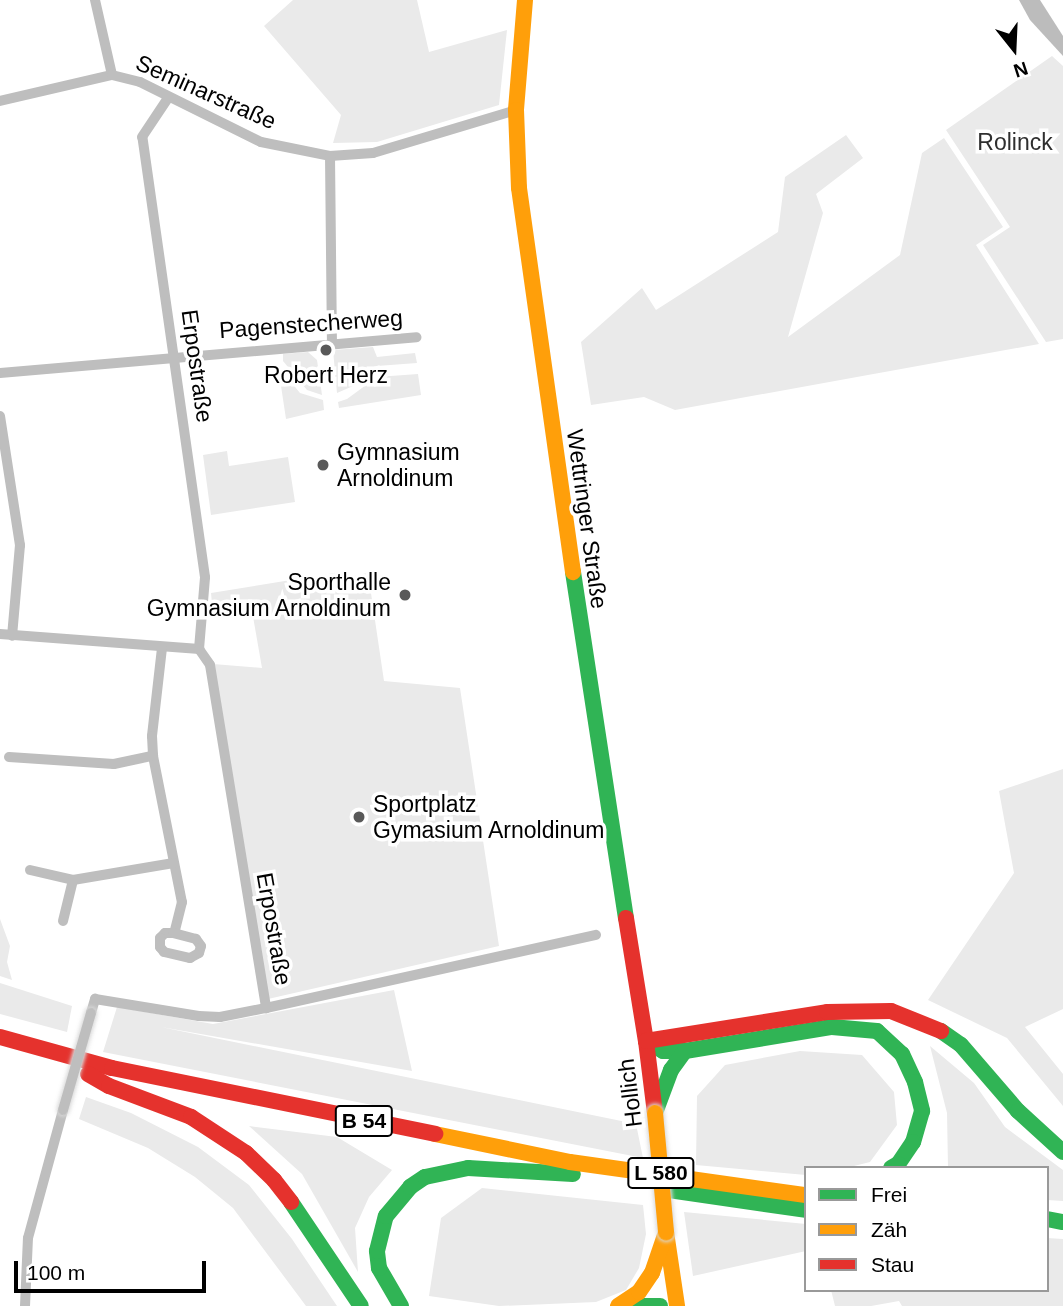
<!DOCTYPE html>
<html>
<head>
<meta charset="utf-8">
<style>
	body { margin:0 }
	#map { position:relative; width:1063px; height:1306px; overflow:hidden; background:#fff; font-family:Helvetica,sans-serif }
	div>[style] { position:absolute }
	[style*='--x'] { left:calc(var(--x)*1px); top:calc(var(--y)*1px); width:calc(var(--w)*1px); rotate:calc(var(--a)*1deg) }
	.green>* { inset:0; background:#eaeaea }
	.water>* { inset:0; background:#bcbcbc }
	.street>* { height:10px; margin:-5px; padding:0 5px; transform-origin:5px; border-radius:5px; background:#bebebe }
	.fast>* { height:16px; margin:-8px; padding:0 8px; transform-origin:8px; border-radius:8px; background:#30b455 }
	.slow>* { height:16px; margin:-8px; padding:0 8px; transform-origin:8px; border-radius:8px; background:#ff9f0a }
	.jam>* { height:16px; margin:-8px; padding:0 8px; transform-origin:8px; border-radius:8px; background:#e5322d }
	.bridges { filter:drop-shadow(0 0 2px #dbdbdb) drop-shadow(0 0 2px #dbdbdb) }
	.street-bridge>* { height:10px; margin:-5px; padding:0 5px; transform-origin:5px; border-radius:5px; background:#bebebe }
	.slow-bridge>* { height:16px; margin:-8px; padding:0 8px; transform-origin:8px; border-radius:8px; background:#ff9f0a }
	.dots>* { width:19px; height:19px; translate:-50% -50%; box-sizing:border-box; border:4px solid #fff; border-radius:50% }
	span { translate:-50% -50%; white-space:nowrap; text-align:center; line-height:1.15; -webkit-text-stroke:7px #fff; paint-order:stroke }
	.shield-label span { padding:2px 5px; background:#fff; border:2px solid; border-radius:5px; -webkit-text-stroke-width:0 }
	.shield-label { font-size:21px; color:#000; font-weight:700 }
	.street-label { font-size:23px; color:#000 }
	.park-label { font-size:23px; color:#2f2f2f }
	.poi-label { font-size:23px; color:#000 }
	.left { translate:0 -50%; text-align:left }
	.right { translate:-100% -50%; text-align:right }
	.legend { position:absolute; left:804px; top:1166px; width:245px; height:126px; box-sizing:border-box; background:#fff; border:2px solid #999; margin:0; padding:9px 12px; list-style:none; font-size:21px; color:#000 }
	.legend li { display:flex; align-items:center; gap:14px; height:35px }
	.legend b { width:35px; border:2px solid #999 }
	.north { position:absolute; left:979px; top:14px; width:70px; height:70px; -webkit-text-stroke:5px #fff; paint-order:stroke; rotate:162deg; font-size:19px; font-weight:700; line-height:28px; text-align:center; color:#000 }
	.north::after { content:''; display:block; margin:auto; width:24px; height:32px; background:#000; clip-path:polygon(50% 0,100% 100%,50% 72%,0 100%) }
	.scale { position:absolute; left:14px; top:1261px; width:192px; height:32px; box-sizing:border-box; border:4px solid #000; border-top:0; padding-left:9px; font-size:21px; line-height:24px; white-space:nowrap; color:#000; -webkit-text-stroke:5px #fff; paint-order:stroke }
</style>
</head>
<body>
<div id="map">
	<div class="green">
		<div style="clip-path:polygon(293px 0,417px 0,429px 52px,507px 30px,499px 105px,377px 142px,333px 143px,341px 115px,264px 26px)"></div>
		<div style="clip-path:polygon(1052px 56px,1063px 66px,1063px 339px,1046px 342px,983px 245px,1010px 227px,946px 130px)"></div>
		<div style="clip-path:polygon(846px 135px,863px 158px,816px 194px,823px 213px,788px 337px,900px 255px,922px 153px,944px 138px,1003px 227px,976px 245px,1039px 344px,675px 410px,644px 397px,591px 405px,581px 342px,642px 288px,656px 310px,778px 232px,785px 177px)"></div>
		<div style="clip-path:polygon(373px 347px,377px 357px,415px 353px,417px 363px,377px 366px,353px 386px,337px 393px,333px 350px)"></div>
		<div style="clip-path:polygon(308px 352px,317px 360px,322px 395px,307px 390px,283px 361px,283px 354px)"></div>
		<div style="clip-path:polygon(278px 366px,300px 393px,323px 400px,324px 410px,286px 419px)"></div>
		<div style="clip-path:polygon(418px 374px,421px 395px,339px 408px,338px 402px,347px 399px,377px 377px)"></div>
		<div style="clip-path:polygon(227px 451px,229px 466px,288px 457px,295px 502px,211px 515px,203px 455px)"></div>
		<div style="clip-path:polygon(340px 572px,341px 578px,368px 573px,384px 681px,460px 688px,499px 946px,268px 999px,213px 664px,262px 668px,251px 605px,221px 608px,212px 604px,211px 593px)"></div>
		<div style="clip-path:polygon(1063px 769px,1063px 1009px,1025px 1027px,1063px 1074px,1063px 1106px,1007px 1038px,928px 1000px,1014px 873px,999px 791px)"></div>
		<div style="clip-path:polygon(0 919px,10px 946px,7px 962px,12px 980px,0 976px)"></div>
		<div style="clip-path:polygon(0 983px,72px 1006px,67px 1032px,0 1014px)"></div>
		<div style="clip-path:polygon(394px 990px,412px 1071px,161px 1027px,636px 1124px,643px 1158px,103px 1052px,117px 1007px,213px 1024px)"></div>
		<div style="clip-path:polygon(930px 1046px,974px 1083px,1005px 1127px,1063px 1170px,1063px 1201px,1047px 1200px,1047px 1168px,948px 1168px,947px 1113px)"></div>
		<div style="clip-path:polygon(800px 1051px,862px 1055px,894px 1092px,897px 1125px,870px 1162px,846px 1168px,806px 1168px,806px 1175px,696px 1165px,697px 1096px,725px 1065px)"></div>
		<div style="clip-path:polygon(86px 1097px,131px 1113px,198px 1147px,249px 1185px,292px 1239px,337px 1306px,306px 1306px,233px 1208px,195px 1177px,148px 1148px,79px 1119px)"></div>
		<div style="clip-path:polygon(249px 1126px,337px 1137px,392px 1170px,369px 1197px,355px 1228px,358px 1272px,302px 1174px)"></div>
		<div style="clip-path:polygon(482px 1188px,643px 1205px,646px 1234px,639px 1268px,626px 1290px,596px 1302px,499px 1306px,429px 1296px,441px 1218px)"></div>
		<div style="clip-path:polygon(684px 1212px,806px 1224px,806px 1251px,693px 1276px)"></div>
		<div style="clip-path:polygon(1047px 1238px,1063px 1239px,1063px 1306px,902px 1306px,899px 1301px,871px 1306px,835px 1306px,831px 1290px,1047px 1290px)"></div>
	</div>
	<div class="water">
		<div style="clip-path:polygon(1019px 0,1040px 0,1063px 36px,1063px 56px,1030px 20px)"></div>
	</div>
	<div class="street">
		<div style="--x:95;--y:0;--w:77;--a:77.2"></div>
		<div style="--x:0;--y:101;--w:115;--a:-13.1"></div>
		<div style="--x:112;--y:75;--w:29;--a:14"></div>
		<div style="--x:140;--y:82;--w:135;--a:26.4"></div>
		<div style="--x:261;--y:142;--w:70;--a:11.5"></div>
		<div style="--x:330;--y:156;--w:43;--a:-4"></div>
		<div style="--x:373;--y:153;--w:149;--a:-16.7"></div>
		<div style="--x:330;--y:156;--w:187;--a:89.4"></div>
		<div style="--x:0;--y:373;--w:418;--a:-4.9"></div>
		<div style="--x:0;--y:416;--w:131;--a:81.2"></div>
		<div style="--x:20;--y:545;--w:91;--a:95"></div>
		<div style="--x:0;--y:634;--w:200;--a:4.3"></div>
		<div style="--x:199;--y:649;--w:72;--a:-85.2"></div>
		<div style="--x:205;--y:577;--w:444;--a:-98.1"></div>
		<div style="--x:142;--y:137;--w:47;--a:-56.3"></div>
		<div style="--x:162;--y:648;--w:89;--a:96.5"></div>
		<div style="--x:152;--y:736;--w:20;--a:87"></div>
		<div style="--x:153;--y:756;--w:149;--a:78.8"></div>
		<div style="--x:182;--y:902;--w:32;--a:104"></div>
		<div style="--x:174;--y:933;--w:9;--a:180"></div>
		<div style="--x:165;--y:933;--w:7;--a:135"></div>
		<div style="--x:160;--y:938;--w:9;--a:90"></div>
		<div style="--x:160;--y:947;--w:6;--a:51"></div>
		<div style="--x:164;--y:952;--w:27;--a:13"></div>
		<div style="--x:190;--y:958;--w:10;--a:-29"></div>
		<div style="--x:199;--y:953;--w:7;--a:-74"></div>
		<div style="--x:201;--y:946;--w:9;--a:-126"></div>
		<div style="--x:196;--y:939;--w:23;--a:-165"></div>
		<div style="--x:199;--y:649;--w:19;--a:55"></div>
		<div style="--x:210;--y:665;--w:348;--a:80.7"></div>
		<div style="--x:266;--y:1008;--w:338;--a:-12.5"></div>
		<div style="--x:9;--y:757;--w:105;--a:3.8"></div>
		<div style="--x:114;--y:764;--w:40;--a:-12"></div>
		<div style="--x:30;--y:870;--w:44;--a:13.1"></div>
		<div style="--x:73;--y:880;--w:102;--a:-9.6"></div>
		<div style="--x:63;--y:921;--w:42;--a:-76.3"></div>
		<div style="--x:91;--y:1013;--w:15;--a:-74"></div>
		<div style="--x:95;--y:999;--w:105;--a:9.3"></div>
		<div style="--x:199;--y:1016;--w:21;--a:3"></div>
		<div style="--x:220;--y:1017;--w:47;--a:-11.1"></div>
		<div style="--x:25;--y:1306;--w:68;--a:-87.5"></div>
		<div style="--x:28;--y:1238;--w:133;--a:-74.7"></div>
	</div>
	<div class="fast">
		<div style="--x:573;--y:572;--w:350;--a:81.3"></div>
		<div style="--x:941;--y:1031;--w:24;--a:35"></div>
		<div style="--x:961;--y:1045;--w:87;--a:49.2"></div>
		<div style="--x:1018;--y:1111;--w:61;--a:42.3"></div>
		<div style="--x:646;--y:1041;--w:20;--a:30"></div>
		<div style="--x:663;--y:1051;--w:22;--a:0"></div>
		<div style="--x:685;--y:1051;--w:149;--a:-9.3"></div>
		<div style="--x:832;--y:1027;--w:45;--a:5.1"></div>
		<div style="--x:877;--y:1031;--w:34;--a:43"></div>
		<div style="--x:902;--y:1054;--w:31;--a:65"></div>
		<div style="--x:915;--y:1082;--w:30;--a:76"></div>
		<div style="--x:922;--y:1111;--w:32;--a:106"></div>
		<div style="--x:913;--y:1142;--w:27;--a:124"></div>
		<div style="--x:898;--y:1164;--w:8;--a:150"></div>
		<div style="--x:655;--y:1113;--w:46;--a:-69.6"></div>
		<div style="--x:671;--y:1070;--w:24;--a:-54"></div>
		<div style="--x:669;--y:1190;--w:138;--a:8.3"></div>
		<div style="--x:291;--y:1202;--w:125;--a:56.1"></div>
		<div style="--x:1047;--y:1219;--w:16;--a:11"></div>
		<div style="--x:401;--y:1306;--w:44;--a:-120.1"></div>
		<div style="--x:379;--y:1268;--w:17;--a:-97"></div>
		<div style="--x:377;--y:1251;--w:36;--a:-76"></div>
		<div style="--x:386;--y:1216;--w:38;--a:-50"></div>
		<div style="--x:410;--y:1187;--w:18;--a:-34"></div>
		<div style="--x:425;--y:1177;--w:44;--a:-11.8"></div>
		<div style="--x:468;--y:1168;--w:105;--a:3.3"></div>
		<div style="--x:626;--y:1306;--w:34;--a:0"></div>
	</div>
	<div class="slow">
		<div style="--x:525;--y:0;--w:110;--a:94.7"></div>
		<div style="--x:516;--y:110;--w:78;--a:87.8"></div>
		<div style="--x:519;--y:188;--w:388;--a:82"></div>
		<div style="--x:435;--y:1134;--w:138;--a:11.7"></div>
		<div style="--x:570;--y:1162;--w:238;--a:8"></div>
		<div style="--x:666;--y:1232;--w:75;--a:81.5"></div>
		<div style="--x:618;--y:1306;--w:25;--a:-34"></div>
		<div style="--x:639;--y:1292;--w:23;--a:-56"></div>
		<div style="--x:652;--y:1273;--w:43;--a:-71.1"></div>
	</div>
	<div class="jam">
		<div style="--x:626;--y:918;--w:125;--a:80.8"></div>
		<div style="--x:0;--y:1037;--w:116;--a:15.5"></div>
		<div style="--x:112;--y:1068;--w:330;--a:11.5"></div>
		<div style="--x:646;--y:1041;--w:73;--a:82.9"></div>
		<div style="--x:646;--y:1041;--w:183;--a:-9.1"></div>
		<div style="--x:827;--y:1012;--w:64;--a:-0.9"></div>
		<div style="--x:891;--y:1011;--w:54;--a:21.8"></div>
		<div style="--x:88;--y:1074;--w:24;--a:30"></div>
		<div style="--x:109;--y:1086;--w:88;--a:20.7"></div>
		<div style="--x:191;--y:1117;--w:66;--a:33.2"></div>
		<div style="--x:246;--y:1153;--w:39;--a:44"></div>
		<div style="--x:274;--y:1180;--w:28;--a:52"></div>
	</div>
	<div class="bridges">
		<div class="street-bridge">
			<div style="--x:63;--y:1110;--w:101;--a:-73.9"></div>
		</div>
		<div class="slow-bridge">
			<div style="--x:655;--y:1113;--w:120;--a:84.7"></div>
		</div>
	</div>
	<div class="dots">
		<div style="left:326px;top:350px;background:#595959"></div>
		<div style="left:323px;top:465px;background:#595959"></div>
		<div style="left:405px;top:595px;background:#595959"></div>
		<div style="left:359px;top:817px;background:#595959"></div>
	</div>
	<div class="shield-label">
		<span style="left:364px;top:1121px">B 54</span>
		<span style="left:661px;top:1173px">L 580</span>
	</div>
	<div class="street-label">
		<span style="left:206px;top:92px;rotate:24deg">Seminarstraße</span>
		<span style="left:311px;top:324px;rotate:-4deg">Pagenstecherweg</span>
		<span style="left:197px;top:366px;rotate:82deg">Erpostraße</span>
		<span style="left:587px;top:519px;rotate:82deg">Wettringer Straße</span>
		<span style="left:274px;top:929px;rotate:80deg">Erpostraße</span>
		<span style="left:630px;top:1093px;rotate:-97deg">Hollich</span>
	</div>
	<div class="park-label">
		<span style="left:1015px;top:142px">Rolinck</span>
	</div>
	<div class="poi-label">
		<span style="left:326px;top:375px">Robert Herz</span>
		<span class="left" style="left:337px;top:465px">Gymnasium<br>Arnoldinum</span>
		<span class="right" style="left:391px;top:595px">Sporthalle<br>Gymnasium Arnoldinum</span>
		<span class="left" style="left:373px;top:817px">Sportplatz<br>Gymasium Arnoldinum</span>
	</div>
	<ul class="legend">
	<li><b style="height:9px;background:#30b455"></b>Frei</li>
	<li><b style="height:9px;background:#ff9f0a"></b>Zäh</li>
	<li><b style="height:9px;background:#e5322d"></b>Stau</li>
	</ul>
	<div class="north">N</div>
	<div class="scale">100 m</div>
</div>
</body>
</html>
